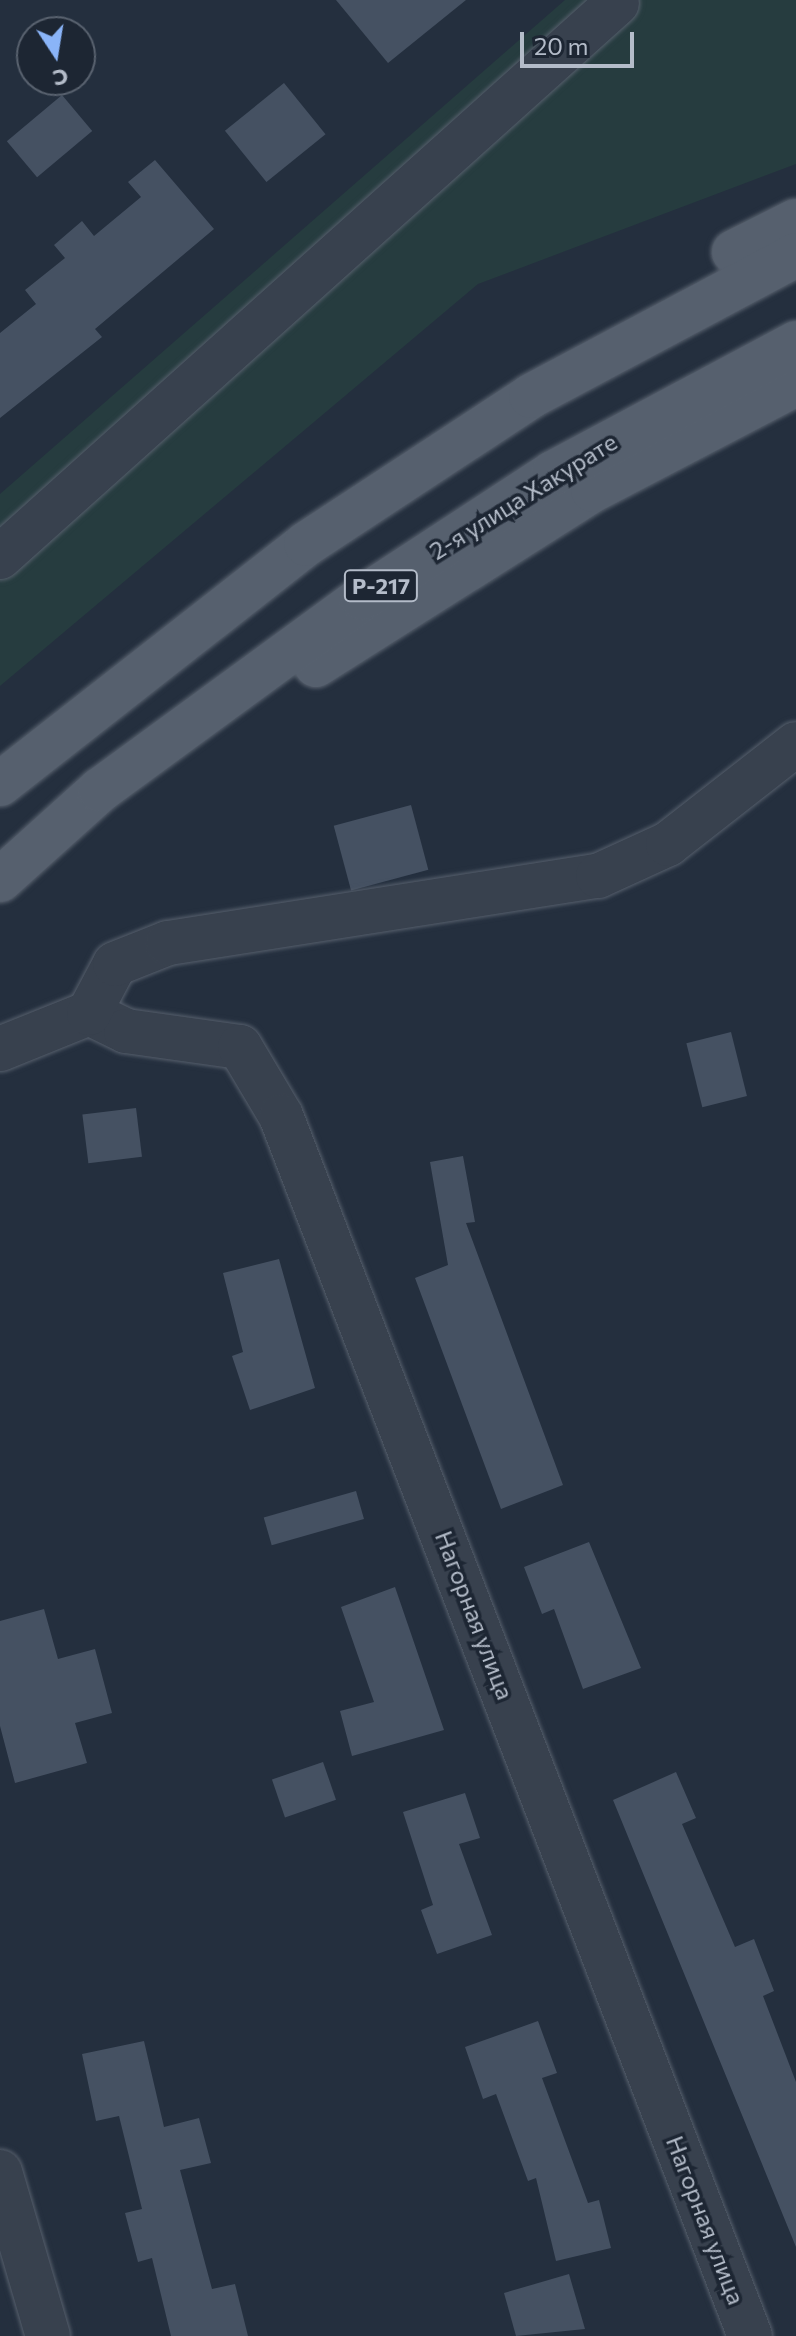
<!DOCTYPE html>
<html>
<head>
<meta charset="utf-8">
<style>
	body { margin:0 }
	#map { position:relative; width:796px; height:2336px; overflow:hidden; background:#242f3e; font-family:Commissioner,sans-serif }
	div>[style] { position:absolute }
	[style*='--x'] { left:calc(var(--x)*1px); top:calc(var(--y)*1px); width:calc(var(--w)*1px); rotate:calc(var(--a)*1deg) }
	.green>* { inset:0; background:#263c3f }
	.building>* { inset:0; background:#455162; transform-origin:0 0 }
	.roads { filter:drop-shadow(0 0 2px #565f6c) drop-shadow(0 0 2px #565f6c) }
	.minor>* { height:44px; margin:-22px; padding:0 22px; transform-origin:22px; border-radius:22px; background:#38414e }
	.major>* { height:44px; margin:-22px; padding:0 22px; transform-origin:22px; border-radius:22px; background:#56606e }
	span { translate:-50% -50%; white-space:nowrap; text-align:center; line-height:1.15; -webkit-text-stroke:7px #1d2633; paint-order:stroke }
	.shield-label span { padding:2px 6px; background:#1d2633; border:2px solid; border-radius:6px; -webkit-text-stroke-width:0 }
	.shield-label { font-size:22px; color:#b4bcc9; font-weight:700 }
	.street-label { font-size:24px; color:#b4bcc9 }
	.north { position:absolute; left:16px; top:16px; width:80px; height:80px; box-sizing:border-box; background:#1d2633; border:2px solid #59626f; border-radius:50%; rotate:168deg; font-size:22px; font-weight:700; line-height:32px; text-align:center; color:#b4bcc9 }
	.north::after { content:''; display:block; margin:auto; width:28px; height:36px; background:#8ab4f8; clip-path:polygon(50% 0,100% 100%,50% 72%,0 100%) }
	.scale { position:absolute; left:520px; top:32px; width:114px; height:36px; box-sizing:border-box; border:4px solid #b4bcc9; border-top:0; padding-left:10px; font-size:24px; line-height:28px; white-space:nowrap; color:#b4bcc9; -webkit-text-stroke:6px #1d2633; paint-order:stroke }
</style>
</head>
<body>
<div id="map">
	<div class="green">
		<div style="clip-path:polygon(565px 0,796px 0,796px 164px,478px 284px,0 686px,0 494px)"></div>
	</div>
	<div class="building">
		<div style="clip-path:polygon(336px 0,466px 0,388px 63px)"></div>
		<div style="left:284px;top:83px;width:66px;height:76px;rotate:51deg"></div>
		<div style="left:62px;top:95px;width:47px;height:72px;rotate:50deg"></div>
		<div style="clip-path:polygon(155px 160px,214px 229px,95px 329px,102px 337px,0 418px,0 333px,36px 304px,25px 290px,65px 258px,54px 245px,82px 221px,94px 236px,141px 197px,128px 182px)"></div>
		<div style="left:411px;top:805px;width:67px;height:80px;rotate:75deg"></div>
		<div style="left:731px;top:1032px;width:66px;height:46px;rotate:76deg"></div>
		<div style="left:136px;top:1108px;width:49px;height:54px;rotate:83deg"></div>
		<div style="clip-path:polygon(463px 1156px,475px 1222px,466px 1223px,563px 1485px,501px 1509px,415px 1278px,448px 1265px,430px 1162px)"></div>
		<div style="clip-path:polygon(279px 1259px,315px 1388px,250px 1410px,232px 1356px,243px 1352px,223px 1273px)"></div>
		<div style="left:356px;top:1491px;width:29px;height:96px;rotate:74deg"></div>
		<div style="clip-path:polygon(589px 1542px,641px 1668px,583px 1689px,554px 1609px,542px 1614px,524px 1567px)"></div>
		<div style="clip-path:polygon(395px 1587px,444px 1730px,352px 1756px,340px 1711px,374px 1702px,341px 1607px)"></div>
		<div style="clip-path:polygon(44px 1609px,58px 1659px,95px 1649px,112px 1713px,75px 1723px,87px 1763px,15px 1783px,0 1726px,0 1621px)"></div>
		<div style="left:323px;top:1762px;width:40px;height:54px;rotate:71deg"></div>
		<div style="clip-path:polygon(676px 1772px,696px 1818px,682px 1824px,735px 1947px,754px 1939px,774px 1991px,763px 1996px,796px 2082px,796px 2247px,613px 1800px)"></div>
		<div style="clip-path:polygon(465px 1793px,480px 1838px,459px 1844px,492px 1935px,437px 1954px,421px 1910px,433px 1905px,403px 1812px)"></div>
		<div style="clip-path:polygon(538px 2021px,557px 2073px,542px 2078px,588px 2203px,599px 2200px,611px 2248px,556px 2261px,536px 2178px,528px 2181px,496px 2094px,483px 2099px,465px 2047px)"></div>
		<div style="clip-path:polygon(144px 2041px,164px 2127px,199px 2118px,211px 2163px,180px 2170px,212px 2289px,235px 2284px,248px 2336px,171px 2336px,152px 2258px,138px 2262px,125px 2213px,142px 2209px,119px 2116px,96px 2121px,82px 2054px)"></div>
		<div style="clip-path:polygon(569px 2274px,585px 2329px,516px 2336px,504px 2293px)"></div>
	</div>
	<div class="roads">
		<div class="minor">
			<div style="--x:0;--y:557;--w:829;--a:-41.92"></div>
			<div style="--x:89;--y:1013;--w:41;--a:25.9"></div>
			<div style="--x:126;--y:1031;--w:115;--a:8"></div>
			<div style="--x:240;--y:1047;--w:80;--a:59.3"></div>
			<div style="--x:281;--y:1116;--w:1307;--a:68.97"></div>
			<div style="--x:0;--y:1049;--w:96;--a:-22"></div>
			<div style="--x:89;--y:1013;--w:55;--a:-62"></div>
			<div style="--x:115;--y:964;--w:57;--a:-21.6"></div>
			<div style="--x:168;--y:943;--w:435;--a:-8.9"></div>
			<div style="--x:598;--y:876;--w:77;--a:-24.6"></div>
			<div style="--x:668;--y:844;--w:162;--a:-38"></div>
			<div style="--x:0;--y:2172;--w:171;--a:73.7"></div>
		</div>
		<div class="major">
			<div style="--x:734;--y:252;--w:69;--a:-26.6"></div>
			<div style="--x:316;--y:665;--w:328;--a:-32.3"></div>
			<div style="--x:593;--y:490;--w:229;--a:-27.6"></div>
			<div style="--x:0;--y:784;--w:389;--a:-38.1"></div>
			<div style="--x:306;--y:544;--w:269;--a:-33.3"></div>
			<div style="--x:531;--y:396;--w:300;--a:-28"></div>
			<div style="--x:0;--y:880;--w:135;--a:-42"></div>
			<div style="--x:100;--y:790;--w:325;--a:-36.2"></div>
			<div style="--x:362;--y:598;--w:228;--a:-33.2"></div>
			<div style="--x:553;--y:473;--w:276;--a:-28.1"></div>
		</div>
	</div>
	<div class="shield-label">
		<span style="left:381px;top:586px">Р-217</span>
	</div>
	<div class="street-label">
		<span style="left:523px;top:496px;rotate:-32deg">2-я улица Хакурате</span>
		<span style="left:475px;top:1615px;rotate:69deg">Нагорная улица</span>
		<span style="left:706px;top:2220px;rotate:69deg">Нагорная улица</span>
	</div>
	<div class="north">С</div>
	<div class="scale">20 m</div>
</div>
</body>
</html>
